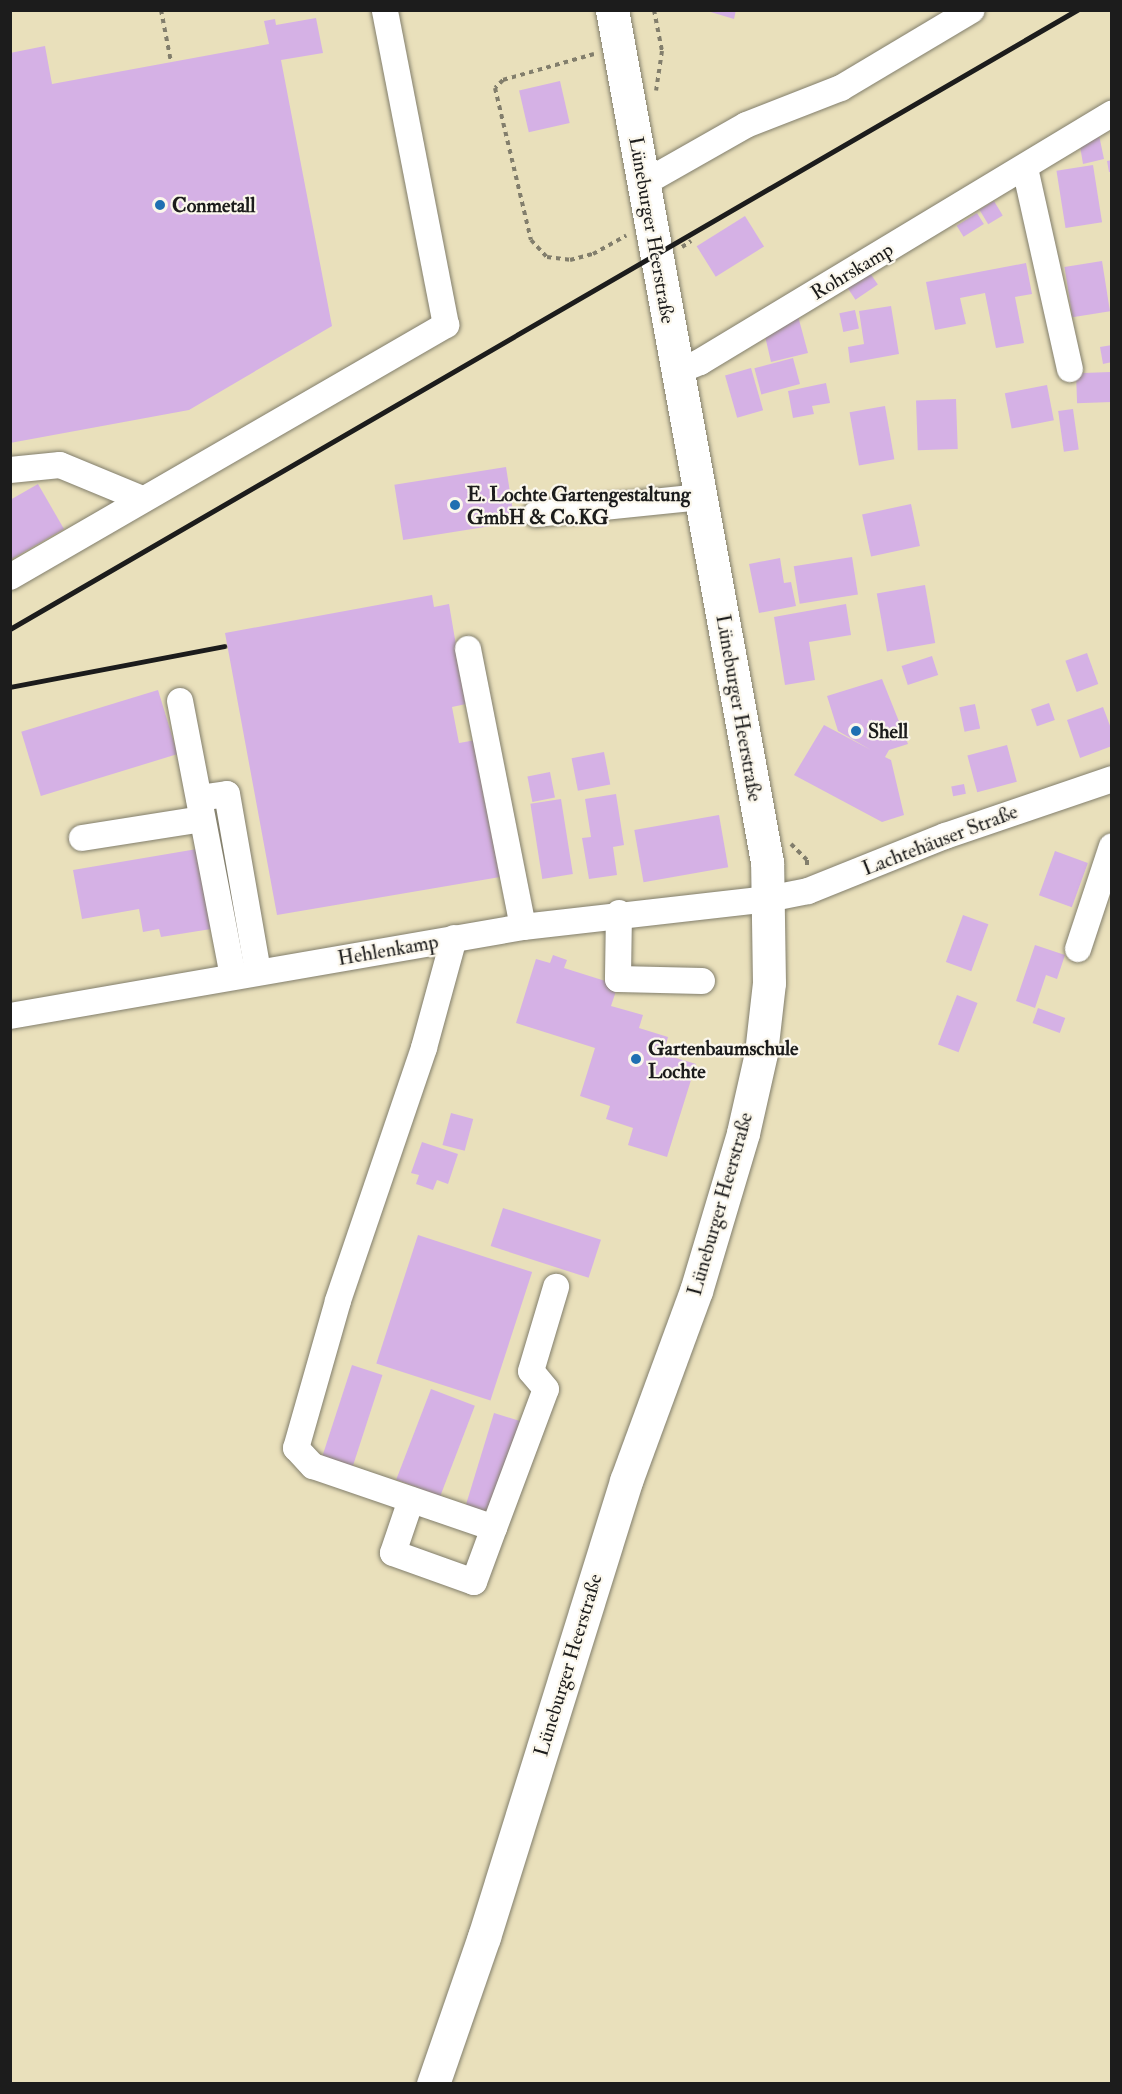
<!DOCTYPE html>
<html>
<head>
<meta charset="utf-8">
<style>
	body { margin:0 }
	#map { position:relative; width:1122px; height:2094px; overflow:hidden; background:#e9e0bb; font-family:"IM FELL Double Pica",serif }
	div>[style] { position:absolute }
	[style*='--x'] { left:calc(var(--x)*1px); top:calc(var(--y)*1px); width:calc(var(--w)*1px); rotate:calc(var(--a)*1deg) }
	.building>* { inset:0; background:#d5b1e5; transform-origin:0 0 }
	.path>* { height:4px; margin-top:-2px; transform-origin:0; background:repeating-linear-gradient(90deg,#827e6c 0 4.5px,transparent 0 9px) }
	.roads { filter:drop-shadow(0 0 2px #827e6c) drop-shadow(0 0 2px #827e6c) }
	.minor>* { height:26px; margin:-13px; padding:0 13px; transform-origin:13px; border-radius:13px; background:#fff }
	.major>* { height:33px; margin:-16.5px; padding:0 16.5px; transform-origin:16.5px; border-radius:16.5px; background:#fff }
	.rail>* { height:4.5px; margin:-2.25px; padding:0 2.25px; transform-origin:2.25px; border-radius:2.25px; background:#1c1c1c }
	.dots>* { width:16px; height:16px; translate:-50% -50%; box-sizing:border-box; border:3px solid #fbf7ec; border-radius:50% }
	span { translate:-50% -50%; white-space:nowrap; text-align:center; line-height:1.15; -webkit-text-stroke:4.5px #fbf7ec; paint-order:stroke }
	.poi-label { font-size:20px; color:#1c1c1c; font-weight:700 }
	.left { translate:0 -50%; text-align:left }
	.street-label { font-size:20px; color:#1c1c1c }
	.frame { position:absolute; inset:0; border:12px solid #1c1c1c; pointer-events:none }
</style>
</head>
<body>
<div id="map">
	<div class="building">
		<div style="clip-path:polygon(704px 10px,736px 10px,734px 19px)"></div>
		<div style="clip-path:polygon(316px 18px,323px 53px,281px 60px,332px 326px,189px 410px,10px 443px,10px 53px,45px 46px,52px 84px,269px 44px,264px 21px,275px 19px,276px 25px)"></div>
		<div style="left:560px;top:81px;width:43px;height:42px;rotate:77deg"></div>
		<div style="clip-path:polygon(1099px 135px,1104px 159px,1083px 164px,1080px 146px)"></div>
		<div style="clip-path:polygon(1112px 160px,1112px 172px,1109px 172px,1107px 161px)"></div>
		<div style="left:1093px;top:165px;width:58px;height:37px;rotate:81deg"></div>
		<div style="left:994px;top:201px;width:17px;height:17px;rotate:59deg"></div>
		<div style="left:977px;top:213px;width:13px;height:24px;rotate:58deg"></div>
		<div style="left:745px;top:216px;width:36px;height:57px;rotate:58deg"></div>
		<div style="left:1102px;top:261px;width:51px;height:38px;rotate:81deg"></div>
		<div style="clip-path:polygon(1026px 263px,1032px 294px,1015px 297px,1024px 343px,996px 348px,985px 293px,960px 298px,966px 324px,935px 330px,926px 282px)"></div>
		<div style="left:870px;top:273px;width:14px;height:27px;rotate:56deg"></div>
		<div style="clip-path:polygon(891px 306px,899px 354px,850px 363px,848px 347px,864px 344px,859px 311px)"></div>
		<div style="left:855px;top:310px;width:19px;height:16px;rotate:78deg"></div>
		<div style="clip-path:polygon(798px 316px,808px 353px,771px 362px,765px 336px)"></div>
		<div style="clip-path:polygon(1112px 345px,1112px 362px,1103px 364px,1100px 347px)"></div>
		<div style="left:793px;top:358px;width:27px;height:40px;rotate:75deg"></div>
		<div style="left:751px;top:368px;width:44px;height:27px;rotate:74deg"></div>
		<div style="left:1111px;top:372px;width:30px;height:35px;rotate:88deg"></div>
		<div style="clip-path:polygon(826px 383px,830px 403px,812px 406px,814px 414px,793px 418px,788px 391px)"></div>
		<div style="left:1047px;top:385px;width:36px;height:43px;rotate:79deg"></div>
		<div style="left:956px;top:399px;width:50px;height:40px;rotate:88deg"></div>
		<div style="left:885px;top:406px;width:54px;height:36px;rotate:80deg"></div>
		<div style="left:1073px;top:409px;width:41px;height:15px;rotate:82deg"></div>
		<div style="left:506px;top:467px;width:56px;height:113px;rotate:81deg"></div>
		<div style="clip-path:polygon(38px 484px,64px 529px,10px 560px,10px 500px)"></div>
		<div style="left:911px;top:504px;width:43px;height:50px;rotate:78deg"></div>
		<div style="left:852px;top:557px;width:38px;height:59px;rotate:81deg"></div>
		<div style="clip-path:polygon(780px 558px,784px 583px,791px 582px,796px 606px,759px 613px,749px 564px)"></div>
		<div style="left:925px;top:585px;width:59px;height:49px;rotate:80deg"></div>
		<div style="clip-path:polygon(432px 595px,434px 607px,449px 604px,466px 704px,452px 707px,459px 743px,476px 740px,500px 877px,277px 915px,225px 633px)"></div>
		<div style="clip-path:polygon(846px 604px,851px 635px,809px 642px,815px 680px,785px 685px,774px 617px)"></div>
		<div style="left:1087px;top:653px;width:33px;height:23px;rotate:70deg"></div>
		<div style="left:932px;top:656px;width:20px;height:32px;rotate:72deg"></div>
		<div style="clip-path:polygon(882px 679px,908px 744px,889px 750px,885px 757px,891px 760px,904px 815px,882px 822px,794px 775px,824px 725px,871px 750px,838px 731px,827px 696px)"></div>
		<div style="left:158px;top:690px;width:67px;height:143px;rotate:73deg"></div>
		<div style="left:1049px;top:703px;width:18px;height:19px;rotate:71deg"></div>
		<div style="left:975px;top:704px;width:25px;height:16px;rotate:78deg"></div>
		<div style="clip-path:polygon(1103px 707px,1112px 731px,1112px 746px,1080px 758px,1067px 720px)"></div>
		<div style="left:1007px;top:745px;width:38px;height:41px;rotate:75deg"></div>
		<div style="left:604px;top:752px;width:33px;height:33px;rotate:79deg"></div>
		<div style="left:550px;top:772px;width:26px;height:23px;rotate:79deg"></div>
		<div style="left:964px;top:784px;width:10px;height:13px;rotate:79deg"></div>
		<div style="clip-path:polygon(616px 794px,624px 845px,613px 847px,617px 875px,589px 879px,582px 838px,591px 837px,585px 799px)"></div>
		<div style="left:561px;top:799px;width:76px;height:31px;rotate:81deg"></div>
		<div style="left:719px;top:815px;width:53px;height:86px;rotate:80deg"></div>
		<div style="clip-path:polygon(197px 849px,211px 929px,161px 937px,159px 929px,143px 932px,139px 909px,82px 919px,73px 870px)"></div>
		<div style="left:1055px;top:851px;width:35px;height:47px;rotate:20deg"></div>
		<div style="left:963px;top:915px;width:27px;height:50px;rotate:20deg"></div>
		<div style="clip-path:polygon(1035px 945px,1065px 955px,1057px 979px,1046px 975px,1035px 1008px,1016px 1001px)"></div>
		<div style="clip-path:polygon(553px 955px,567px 960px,564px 968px,618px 985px,611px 1006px,643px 1015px,639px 1028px,668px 1037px,663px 1054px,696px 1064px,667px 1157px,628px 1145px,633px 1128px,606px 1119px,610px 1106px,580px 1096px,595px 1048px,516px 1023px,536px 959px,550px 963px)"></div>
		<div style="left:957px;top:995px;width:22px;height:53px;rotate:21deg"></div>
		<div style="left:1038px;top:1008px;width:29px;height:16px;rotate:20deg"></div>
		<div style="left:451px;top:1113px;width:23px;height:33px;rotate:15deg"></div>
		<div style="clip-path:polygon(422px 1142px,458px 1154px,448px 1184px,437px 1180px,433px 1190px,416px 1184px,419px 1175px,411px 1173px)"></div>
		<div style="left:503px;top:1208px;width:103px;height:40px;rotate:18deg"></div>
		<div style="left:418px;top:1235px;width:120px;height:135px;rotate:18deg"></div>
		<div style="left:352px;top:1365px;width:32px;height:96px;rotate:18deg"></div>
		<div style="left:431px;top:1389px;width:47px;height:97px;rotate:21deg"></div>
		<div style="left:494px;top:1413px;width:27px;height:97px;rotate:17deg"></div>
	</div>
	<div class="path">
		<div style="--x:161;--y:10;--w:53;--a:79.1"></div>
		<div style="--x:654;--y:10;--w:42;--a:79"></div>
		<div style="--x:662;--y:51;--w:40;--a:98.5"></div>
		<div style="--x:594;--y:54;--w:95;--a:164.1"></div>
		<div style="--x:503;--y:80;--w:11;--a:135"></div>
		<div style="--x:495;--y:88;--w:156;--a:76.7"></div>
		<div style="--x:531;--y:240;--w:23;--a:47"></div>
		<div style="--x:547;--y:257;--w:23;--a:7"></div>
		<div style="--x:570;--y:260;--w:24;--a:-15"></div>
		<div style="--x:593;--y:254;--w:38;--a:-29"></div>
		<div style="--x:682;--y:247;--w:11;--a:-34"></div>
		<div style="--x:791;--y:844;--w:23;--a:45"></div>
		<div style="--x:807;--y:860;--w:6;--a:90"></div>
	</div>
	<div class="roads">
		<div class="minor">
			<div style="--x:1025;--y:168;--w:206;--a:77.4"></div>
			<div style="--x:644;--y:183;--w:117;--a:-29.6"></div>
			<div style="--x:746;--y:125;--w:102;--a:-21.3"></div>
			<div style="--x:841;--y:88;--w:152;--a:-30.8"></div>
			<div style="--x:678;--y:371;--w:24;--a:-22"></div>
			<div style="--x:700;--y:362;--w:481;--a:-31.1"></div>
			<div style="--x:10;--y:470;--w:50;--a:-5.7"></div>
			<div style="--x:60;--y:465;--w:89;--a:22.5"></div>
			<div style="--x:536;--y:514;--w:165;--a:-5.9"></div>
			<div style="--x:10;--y:577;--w:504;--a:-30.03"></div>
			<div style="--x:446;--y:325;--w:321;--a:-101"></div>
			<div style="--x:468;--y:649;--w:283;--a:78.8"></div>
			<div style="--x:180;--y:701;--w:279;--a:79.1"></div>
			<div style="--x:199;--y:798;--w:28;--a:-8"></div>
			<div style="--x:227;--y:794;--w:180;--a:80.1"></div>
			<div style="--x:82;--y:838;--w:121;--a:-9"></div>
			<div style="--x:619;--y:913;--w:66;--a:90.9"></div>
			<div style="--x:618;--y:979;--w:84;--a:1.4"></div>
			<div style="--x:454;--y:938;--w:114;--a:105.3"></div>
			<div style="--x:424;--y:1048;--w:267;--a:108.8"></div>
			<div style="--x:338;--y:1301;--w:153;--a:105.9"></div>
			<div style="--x:296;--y:1448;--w:25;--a:47"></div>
			<div style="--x:313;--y:1466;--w:191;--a:18.9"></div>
			<div style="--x:494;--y:1528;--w:148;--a:-69.5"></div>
			<div style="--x:546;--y:1389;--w:23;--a:-130"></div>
			<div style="--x:531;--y:1371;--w:88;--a:-73.4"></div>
			<div style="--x:1078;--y:949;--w:108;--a:-71.7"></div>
			<div style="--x:10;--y:1016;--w:521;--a:-9.84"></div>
			<div style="--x:523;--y:927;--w:247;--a:-6.5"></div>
			<div style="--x:768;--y:899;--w:41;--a:-11.3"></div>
			<div style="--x:808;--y:891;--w:148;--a:-21.9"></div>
			<div style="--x:945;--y:836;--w:176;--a:-18.8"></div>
			<div style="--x:411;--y:1500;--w:56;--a:108.8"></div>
			<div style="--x:393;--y:1553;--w:86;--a:19.7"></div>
			<div style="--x:474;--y:1582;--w:58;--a:-69.7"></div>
		</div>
		<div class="major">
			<div style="--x:433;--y:2084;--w:156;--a:-70.9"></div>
			<div style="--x:484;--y:1937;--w:478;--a:-72.7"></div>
			<div style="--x:626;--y:1481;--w:202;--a:-69.8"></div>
			<div style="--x:696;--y:1291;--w:165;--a:-73.4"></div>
			<div style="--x:743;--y:1133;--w:82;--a:-77.3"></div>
			<div style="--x:761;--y:1053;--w:70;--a:-83.5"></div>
			<div style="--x:769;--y:983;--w:121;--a:-90.9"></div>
			<div style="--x:767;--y:862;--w:866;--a:-100.31"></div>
		</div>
	</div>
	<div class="rail">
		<div style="--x:10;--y:629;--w:1234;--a:-30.12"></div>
		<div style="--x:10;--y:687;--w:218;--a:-10.8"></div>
	</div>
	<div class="dots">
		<div style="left:160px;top:205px;background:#1f6fb2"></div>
		<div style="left:455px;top:505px;background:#1f6fb2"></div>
		<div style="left:856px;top:731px;background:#1f6fb2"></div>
		<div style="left:636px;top:1059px;background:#1f6fb2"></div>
	</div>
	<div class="poi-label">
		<span class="left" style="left:172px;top:205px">Conmetall</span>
		<span class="left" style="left:467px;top:506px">E. Lochte Gartengestaltung<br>GmbH &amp; Co.KG</span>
		<span class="left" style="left:868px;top:731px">Shell</span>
		<span class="left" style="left:648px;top:1060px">Gartenbaumschule<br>Lochte</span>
	</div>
	<div class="street-label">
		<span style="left:652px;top:230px;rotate:80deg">Lüneburger Heerstraße</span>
		<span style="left:852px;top:271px;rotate:-31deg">Rohrskamp</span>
		<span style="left:739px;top:708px;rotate:80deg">Lüneburger Heerstraße</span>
		<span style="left:940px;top:840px;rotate:-21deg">Lachtehäuser Straße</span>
		<span style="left:388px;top:950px;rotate:-10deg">Hehlenkamp</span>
		<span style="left:720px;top:1204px;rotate:-74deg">Lüneburger Heerstraße</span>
		<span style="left:568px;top:1665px;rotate:-73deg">Lüneburger Heerstraße</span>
	</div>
	<div class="frame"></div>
</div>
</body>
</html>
